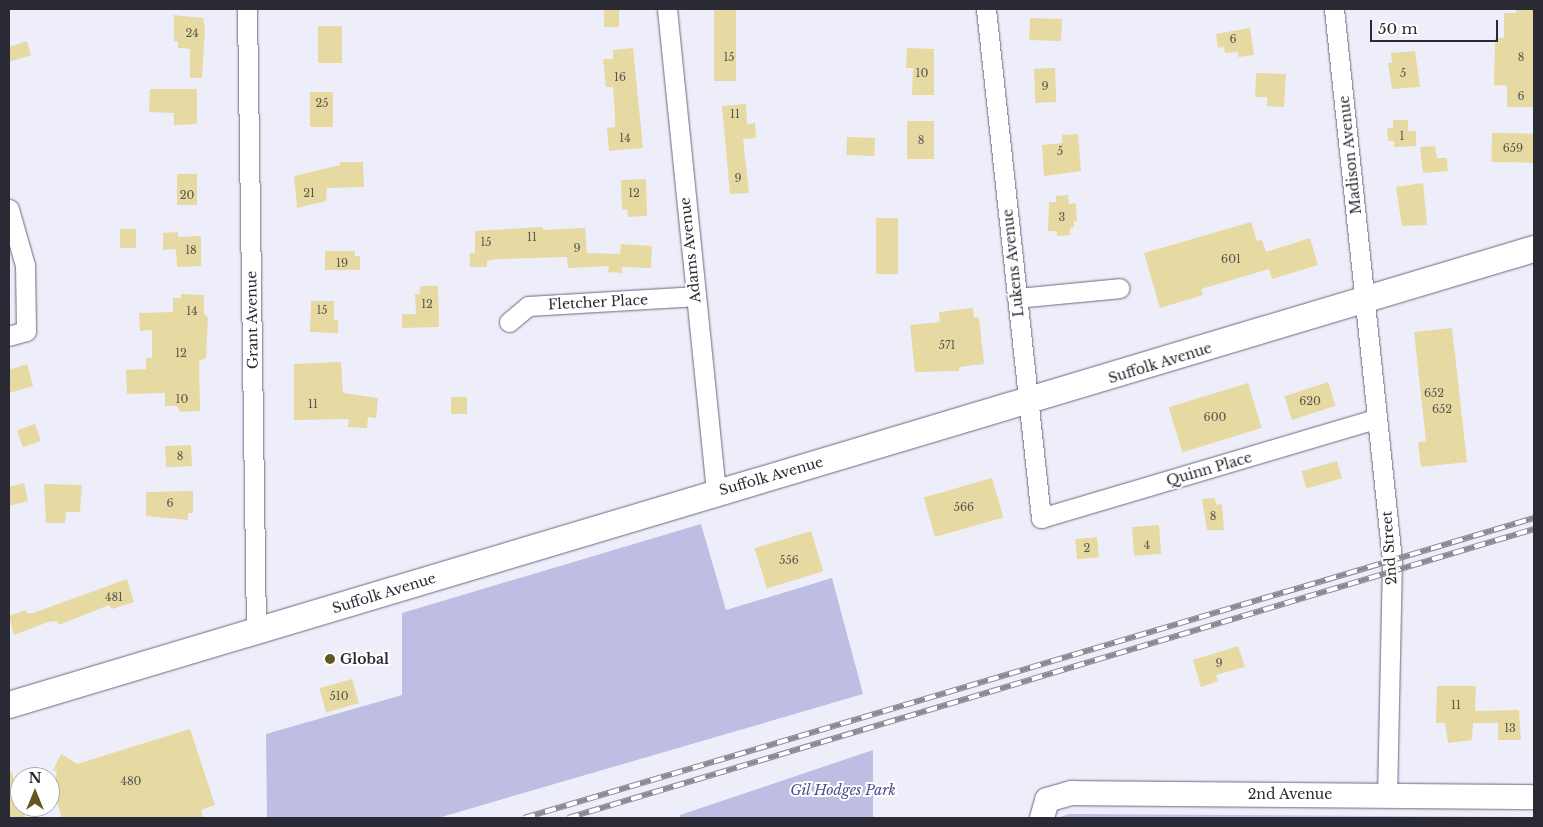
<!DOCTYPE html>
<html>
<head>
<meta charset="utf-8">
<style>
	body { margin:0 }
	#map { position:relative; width:1543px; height:827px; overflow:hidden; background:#eeeefa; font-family:"Libre Baskerville",serif }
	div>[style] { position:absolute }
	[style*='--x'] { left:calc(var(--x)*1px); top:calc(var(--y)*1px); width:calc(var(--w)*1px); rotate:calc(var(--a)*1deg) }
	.green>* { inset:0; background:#bebee5 }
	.building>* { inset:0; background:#e6d9a2; transform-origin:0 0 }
	.roads { filter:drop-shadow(0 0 1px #686881) drop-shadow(0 0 1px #686881) }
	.minor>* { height:19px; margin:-9.5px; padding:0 9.5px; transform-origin:9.5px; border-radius:9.5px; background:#fff }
	.tertiary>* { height:24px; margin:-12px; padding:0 12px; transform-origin:12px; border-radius:12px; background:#fff }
	.secondary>* { height:26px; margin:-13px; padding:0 13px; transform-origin:13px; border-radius:13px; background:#fff }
	.rail>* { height:5.5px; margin-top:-2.75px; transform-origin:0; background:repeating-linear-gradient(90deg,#fff 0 11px,#8a8a95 0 22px); box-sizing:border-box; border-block:1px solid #8a8a95 }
	.dots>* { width:14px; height:14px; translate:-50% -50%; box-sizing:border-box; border:2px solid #fff; border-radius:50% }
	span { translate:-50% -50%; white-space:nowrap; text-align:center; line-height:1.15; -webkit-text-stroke:4px #fff; paint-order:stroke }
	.number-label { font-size:11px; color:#595650 }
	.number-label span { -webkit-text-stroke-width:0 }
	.street-label { font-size:14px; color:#2a2a35 }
	.poi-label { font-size:14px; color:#2a2a35; font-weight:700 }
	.left { translate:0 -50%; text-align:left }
	.park-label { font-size:14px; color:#514c8c; font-style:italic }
	.frame { position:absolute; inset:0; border:10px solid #2a2a35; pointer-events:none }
	.north { position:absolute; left:10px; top:767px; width:50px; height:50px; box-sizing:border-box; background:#fff; border:1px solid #aaaaae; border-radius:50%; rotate:0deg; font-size:14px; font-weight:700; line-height:20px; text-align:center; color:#2a2a35 }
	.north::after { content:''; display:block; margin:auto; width:18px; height:22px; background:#625623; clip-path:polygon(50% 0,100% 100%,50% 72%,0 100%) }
	.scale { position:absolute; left:1370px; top:20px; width:128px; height:22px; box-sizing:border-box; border:2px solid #2a2a35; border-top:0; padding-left:6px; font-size:15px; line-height:18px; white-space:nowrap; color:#2a2a35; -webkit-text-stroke:4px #fff; paint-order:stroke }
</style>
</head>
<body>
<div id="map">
	<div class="green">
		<div style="clip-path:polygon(701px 524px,726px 610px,832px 578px,863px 694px,438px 818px,267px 818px,266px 734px,402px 695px,402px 613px)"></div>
		<div style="clip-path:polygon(873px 750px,873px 818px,680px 818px,680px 815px)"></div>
		<div style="clip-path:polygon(1069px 814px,1534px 817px,1534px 818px,1057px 818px)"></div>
	</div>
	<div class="building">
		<div style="left:604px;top:9px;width:15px;height:18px"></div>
		<div style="left:714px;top:9px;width:22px;height:72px"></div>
		<div style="clip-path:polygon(1517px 9px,1534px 9px,1534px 107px,1507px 107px,1507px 86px,1494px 85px,1495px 38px,1504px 38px,1504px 13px,1516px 13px)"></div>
		<div style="clip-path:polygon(174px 15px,203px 18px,205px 28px,202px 78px,190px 78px,190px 49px,178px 48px,178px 41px,174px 41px)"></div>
		<div style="left:1030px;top:18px;width:32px;height:22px;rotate:2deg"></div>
		<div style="left:318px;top:26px;width:24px;height:37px"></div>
		<div style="clip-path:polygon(1250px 28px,1254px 55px,1238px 57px,1238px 52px,1225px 53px,1224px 47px,1218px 48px,1216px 34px)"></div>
		<div style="clip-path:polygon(27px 41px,31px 55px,9px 62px,9px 47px)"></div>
		<div style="clip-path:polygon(633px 48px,643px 148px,609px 151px,607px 128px,615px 127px,615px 113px,613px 87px,606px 87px,603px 59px,613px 59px,613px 50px)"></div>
		<div style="clip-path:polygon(907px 48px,934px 49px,934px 95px,912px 95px,913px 68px,906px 68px)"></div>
		<div style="clip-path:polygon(1415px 51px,1420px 87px,1392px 89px,1388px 63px,1392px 63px,1391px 53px)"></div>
		<div style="left:1055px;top:68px;width:34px;height:21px;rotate:88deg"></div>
		<div style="clip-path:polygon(1256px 73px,1286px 74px,1284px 107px,1267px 106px,1267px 97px,1255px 97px)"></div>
		<div style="clip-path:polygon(150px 89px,197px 89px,197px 124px,174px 125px,174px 113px,149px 112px)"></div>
		<div style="left:310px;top:92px;width:23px;height:35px"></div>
		<div style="clip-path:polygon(746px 104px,747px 124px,755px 123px,756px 138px,743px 139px,749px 193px,730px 194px,722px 106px)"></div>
		<div style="clip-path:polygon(1393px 120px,1408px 120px,1408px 131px,1416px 131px,1416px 146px,1394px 147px,1394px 141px,1388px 141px,1387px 128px,1393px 128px)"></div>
		<div style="left:907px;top:121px;width:27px;height:38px"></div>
		<div style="left:1492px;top:133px;width:42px;height:29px;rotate:1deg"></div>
		<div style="clip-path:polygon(1078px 134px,1081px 171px,1044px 176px,1042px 145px,1062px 143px,1062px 135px)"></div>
		<div style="left:847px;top:137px;width:28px;height:18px;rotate:2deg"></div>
		<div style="clip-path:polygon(1435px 146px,1437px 158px,1447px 158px,1448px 171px,1423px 173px,1420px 147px)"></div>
		<div style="clip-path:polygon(340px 162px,363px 162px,364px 187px,327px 188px,326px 201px,297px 208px,294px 176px,340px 165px)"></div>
		<div style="left:177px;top:174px;width:20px;height:31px"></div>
		<div style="clip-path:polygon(646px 179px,647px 216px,628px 217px,627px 209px,622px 210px,621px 180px)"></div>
		<div style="clip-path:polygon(1423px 183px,1427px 225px,1402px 226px,1396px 187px)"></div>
		<div style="clip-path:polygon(1068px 195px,1069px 204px,1076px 203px,1077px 221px,1074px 221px,1074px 227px,1070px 228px,1070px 235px,1057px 236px,1057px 231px,1048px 231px,1049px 202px,1056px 202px,1056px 196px)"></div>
		<div style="left:876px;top:218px;width:22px;height:56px"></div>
		<div style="clip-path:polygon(1251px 222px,1257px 241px,1262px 240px,1266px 252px,1310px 238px,1318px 265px,1272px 279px,1269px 269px,1201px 289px,1203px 295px,1160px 308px,1144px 253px)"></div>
		<div style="clip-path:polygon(542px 227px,543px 230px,585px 228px,587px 253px,620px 254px,621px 244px,652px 246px,651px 268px,622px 267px,622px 273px,608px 272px,609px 266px,568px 268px,567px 257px,497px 259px,487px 261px,487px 267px,470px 267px,470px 253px,475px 253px,475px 231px)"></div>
		<div style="left:120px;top:229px;width:16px;height:19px"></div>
		<div style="clip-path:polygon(178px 232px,178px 237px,201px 236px,201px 266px,177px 267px,176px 249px,163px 250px,163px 233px)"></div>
		<div style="clip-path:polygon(325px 251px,355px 251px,355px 256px,360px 256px,360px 270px,325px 270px)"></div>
		<div style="clip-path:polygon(420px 286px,438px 286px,439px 327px,402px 328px,402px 314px,416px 314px,415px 294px,420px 294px)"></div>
		<div style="clip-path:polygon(181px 294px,204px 295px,204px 314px,208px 317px,206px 358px,199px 361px,200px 411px,180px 412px,177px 406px,165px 406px,165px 393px,127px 394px,126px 370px,146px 369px,146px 358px,152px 358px,152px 330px,140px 331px,139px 313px,173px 312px,173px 298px,181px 298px)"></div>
		<div style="clip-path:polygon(311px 301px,334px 301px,334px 320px,338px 320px,338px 333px,310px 332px)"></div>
		<div style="clip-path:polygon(973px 308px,974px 318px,979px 317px,984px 364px,959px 367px,959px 371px,915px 372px,910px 325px,940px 322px,939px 312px)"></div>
		<div style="clip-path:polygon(1452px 328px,1467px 462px,1421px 467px,1418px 442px,1426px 441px,1414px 332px)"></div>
		<div style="clip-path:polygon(341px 362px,343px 393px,378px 398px,376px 418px,368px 417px,367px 428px,348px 427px,349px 419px,294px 420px,294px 364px)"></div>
		<div style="clip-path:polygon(27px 364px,33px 386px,9px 393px,9px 370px)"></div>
		<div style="left:1328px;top:382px;width:25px;height:46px;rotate:72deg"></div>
		<div style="left:1248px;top:383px;width:47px;height:83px;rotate:73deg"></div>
		<div style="left:451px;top:397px;width:16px;height:17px"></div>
		<div style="left:35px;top:424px;width:18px;height:19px;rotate:71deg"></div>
		<div style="left:191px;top:445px;width:21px;height:26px;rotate:87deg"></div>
		<div style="left:1337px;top:461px;width:18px;height:37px;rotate:74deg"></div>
		<div style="left:992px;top:478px;width:41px;height:71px;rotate:74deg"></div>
		<div style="clip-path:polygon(24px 483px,28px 501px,9px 506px,9px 487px)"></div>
		<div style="clip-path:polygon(44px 484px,82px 485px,80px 512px,66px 512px,65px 523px,46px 523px)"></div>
		<div style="clip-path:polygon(193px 491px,193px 513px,188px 513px,188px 520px,146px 516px,146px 492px)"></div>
		<div style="clip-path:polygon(1215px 498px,1216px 505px,1222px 504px,1224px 530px,1207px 530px,1202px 499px)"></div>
		<div style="left:1159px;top:525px;width:29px;height:27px;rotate:86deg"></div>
		<div style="left:811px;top:531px;width:42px;height:59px;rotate:73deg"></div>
		<div style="left:1097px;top:537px;width:20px;height:22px;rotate:84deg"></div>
		<div style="clip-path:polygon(127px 579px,134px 602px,112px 609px,109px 605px,59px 625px,57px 621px,48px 622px,14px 635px,9px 616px,26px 610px,27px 613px,33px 613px)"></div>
		<div style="clip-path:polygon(1238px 646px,1245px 667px,1216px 675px,1218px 681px,1201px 687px,1193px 660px)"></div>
		<div style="left:352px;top:679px;width:25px;height:34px;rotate:74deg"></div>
		<div style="clip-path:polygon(1437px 686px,1476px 686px,1475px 711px,1519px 710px,1521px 740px,1498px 740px,1498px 723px,1473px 723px,1472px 740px,1448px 743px,1445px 723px,1436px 723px)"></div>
		<div style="clip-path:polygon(190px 729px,215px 805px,201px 810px,203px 818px,62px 818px,53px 789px,57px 772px,53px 770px,61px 754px,77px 764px)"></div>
		<div style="clip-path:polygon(12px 772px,20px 807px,26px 818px,9px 818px,9px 773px)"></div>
	</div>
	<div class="roads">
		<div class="minor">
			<div style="--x:247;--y:9;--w:623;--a:89.17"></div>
			<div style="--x:667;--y:9;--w:485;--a:84.2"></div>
			<div style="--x:986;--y:9;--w:512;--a:83.83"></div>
			<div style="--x:1041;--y:518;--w:349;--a:-16.5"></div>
			<div style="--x:1334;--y:9;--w:554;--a:83.99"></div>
			<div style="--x:1392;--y:560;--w:234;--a:91.2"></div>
			<div style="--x:9;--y:209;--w:58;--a:74.1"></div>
			<div style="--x:25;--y:265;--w:66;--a:89.1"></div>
			<div style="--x:26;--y:331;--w:18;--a:164"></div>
			<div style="--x:1017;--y:298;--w:103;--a:-5.5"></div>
			<div style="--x:509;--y:322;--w:25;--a:-40"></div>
			<div style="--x:528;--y:306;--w:166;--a:-3.4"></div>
		</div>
		<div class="tertiary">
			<div style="--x:1042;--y:818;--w:19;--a:-74"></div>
			<div style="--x:1047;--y:800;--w:26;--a:-16"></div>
			<div style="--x:1072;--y:793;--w:462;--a:0.5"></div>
		</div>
		<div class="secondary">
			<div style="--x:9;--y:705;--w:1592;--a:-16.65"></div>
		</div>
	</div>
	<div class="rail">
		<div style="--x:524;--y:818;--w:1054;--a:-16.54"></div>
		<div style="--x:568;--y:818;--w:1008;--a:-16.66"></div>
	</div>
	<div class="dots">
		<div style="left:330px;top:659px;background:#625623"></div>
	</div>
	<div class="number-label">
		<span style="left:192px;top:33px">24</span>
		<span style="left:1233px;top:39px">6</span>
		<span style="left:729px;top:57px">15</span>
		<span style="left:1521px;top:57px">8</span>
		<span style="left:922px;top:73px">10</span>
		<span style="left:1403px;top:73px">5</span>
		<span style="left:620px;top:77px">16</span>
		<span style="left:1045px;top:86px">9</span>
		<span style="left:1521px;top:96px">6</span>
		<span style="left:322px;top:103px">25</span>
		<span style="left:735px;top:114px">11</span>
		<span style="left:1402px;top:136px">1</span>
		<span style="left:625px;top:138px">14</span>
		<span style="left:921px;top:140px">8</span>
		<span style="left:1513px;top:148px">659</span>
		<span style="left:1060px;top:151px">5</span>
		<span style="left:738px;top:178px">9</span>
		<span style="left:309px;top:193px">21</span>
		<span style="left:634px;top:193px">12</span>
		<span style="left:187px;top:195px">20</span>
		<span style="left:1062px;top:217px">3</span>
		<span style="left:532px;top:237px">11</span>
		<span style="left:486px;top:242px">15</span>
		<span style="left:577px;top:248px">9</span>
		<span style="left:191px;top:250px">18</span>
		<span style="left:1231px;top:259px">601</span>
		<span style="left:342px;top:263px">19</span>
		<span style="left:427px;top:304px">12</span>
		<span style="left:322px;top:310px">15</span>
		<span style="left:192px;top:311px">14</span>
		<span style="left:947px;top:345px">571</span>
		<span style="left:181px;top:353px">12</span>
		<span style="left:1434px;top:393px">652</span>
		<span style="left:182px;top:399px">10</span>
		<span style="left:1310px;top:401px">620</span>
		<span style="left:313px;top:404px">11</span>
		<span style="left:1442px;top:409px">652</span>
		<span style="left:1215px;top:417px">600</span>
		<span style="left:180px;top:456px">8</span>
		<span style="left:170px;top:503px">6</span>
		<span style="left:964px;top:507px">566</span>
		<span style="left:1213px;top:516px">8</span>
		<span style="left:1147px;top:545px">4</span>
		<span style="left:1087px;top:548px">2</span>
		<span style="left:789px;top:560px">556</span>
		<span style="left:114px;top:597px">481</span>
		<span style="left:1219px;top:663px">9</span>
		<span style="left:339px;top:696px">510</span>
		<span style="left:1456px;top:705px">11</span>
		<span style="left:1510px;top:728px">13</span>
		<span style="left:131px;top:781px">480</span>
	</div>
	<div class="street-label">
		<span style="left:1350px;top:155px;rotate:-96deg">Madison Avenue</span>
		<span style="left:690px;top:250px;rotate:-96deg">Adams Avenue</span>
		<span style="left:1013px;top:263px;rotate:-96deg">Lukens Avenue</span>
		<span style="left:598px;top:302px;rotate:-3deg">Fletcher Place</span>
		<span style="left:252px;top:320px;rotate:-91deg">Grant Avenue</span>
		<span style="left:1160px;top:363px;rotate:-17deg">Suffolk Avenue</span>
		<span style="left:1209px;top:469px;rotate:-16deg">Quinn Place</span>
		<span style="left:771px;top:476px;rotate:-16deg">Suffolk Avenue</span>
		<span style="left:1389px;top:548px;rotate:-94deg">2nd Street</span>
		<span style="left:384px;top:593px;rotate:-17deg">Suffolk Avenue</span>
		<span style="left:1290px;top:794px">2nd Avenue</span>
	</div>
	<div class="poi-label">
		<span class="left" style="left:340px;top:659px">Global</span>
	</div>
	<div class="park-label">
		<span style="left:843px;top:790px">Gil Hodges Park</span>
	</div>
	<div class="frame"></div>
	<div class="north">N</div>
	<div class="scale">50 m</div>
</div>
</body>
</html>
